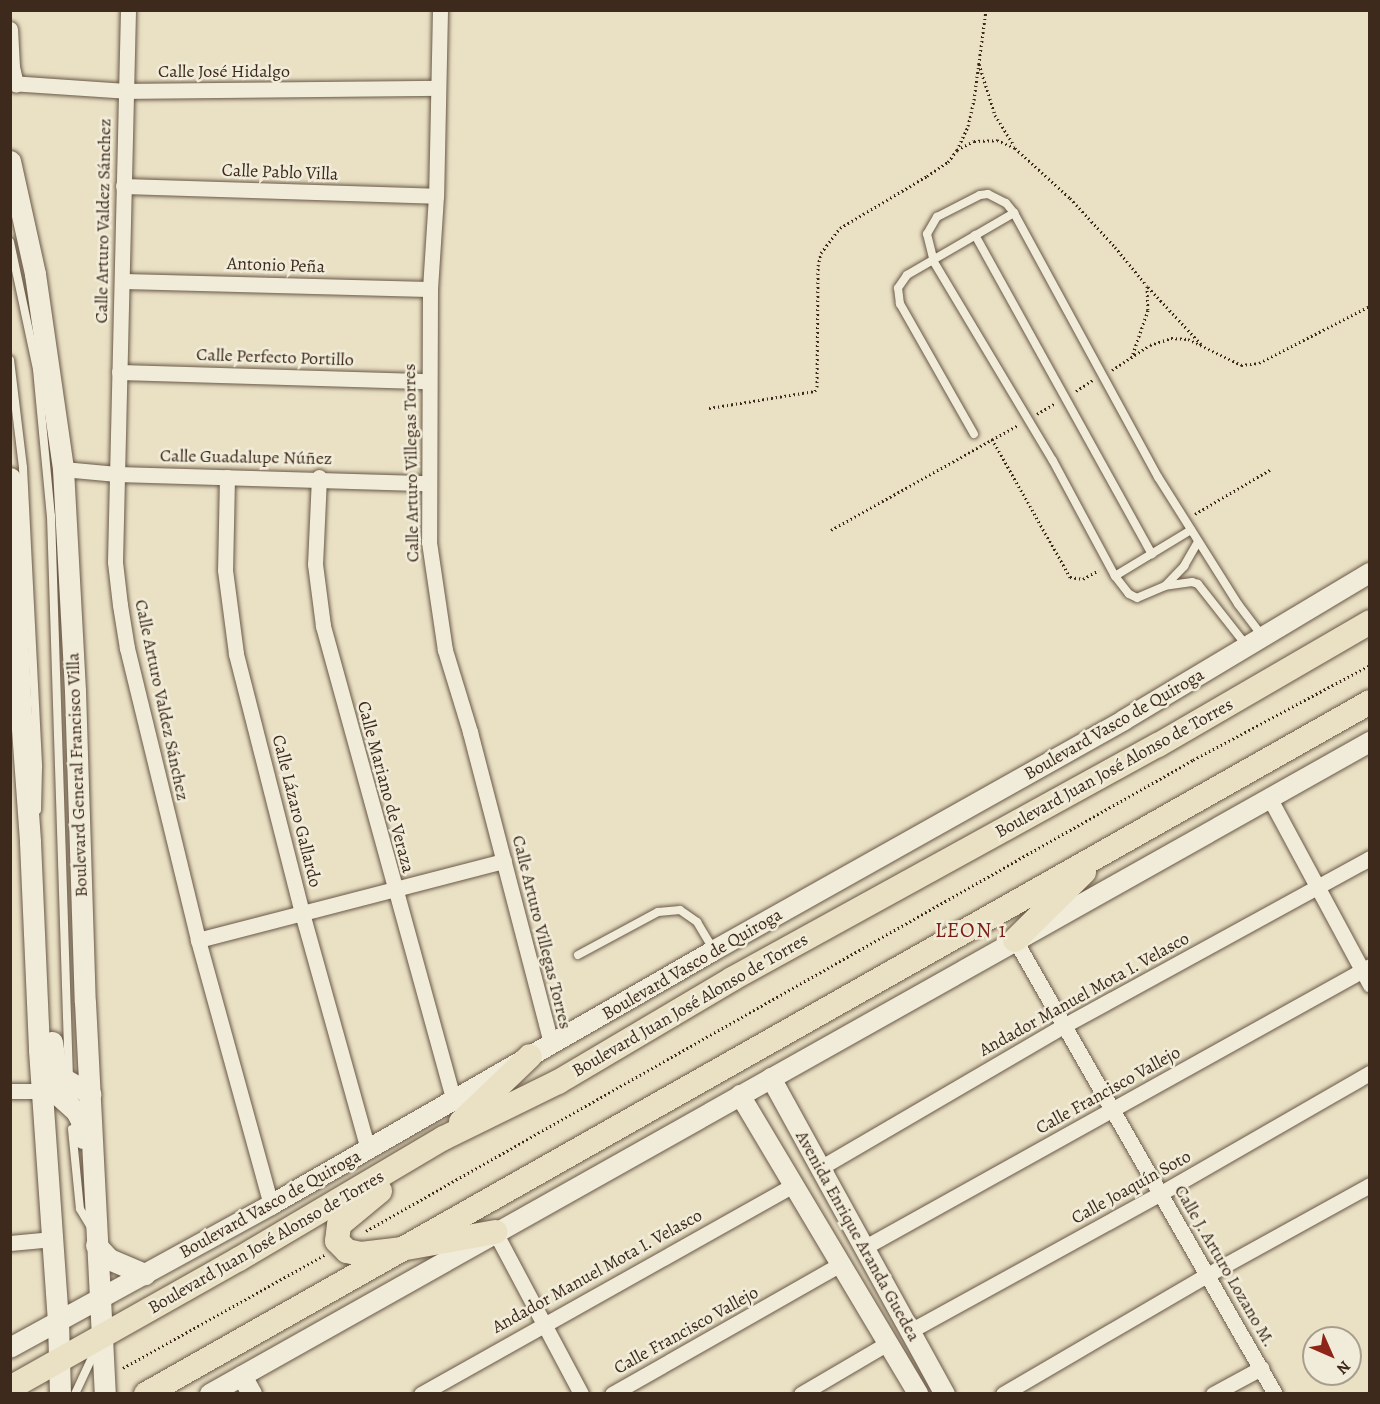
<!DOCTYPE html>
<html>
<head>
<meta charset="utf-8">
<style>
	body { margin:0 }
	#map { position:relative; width:1380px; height:1404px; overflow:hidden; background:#eae1c5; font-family:Alegreya,serif }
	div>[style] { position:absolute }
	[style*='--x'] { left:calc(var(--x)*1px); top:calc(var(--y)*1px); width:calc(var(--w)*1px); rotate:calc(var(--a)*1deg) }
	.path>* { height:3px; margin-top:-1.5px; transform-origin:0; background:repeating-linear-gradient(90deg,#3e2a1c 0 1.5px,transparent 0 4.5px) }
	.roads { filter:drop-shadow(0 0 2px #695846) drop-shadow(0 0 2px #695846) }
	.service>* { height:8px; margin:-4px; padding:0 4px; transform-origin:4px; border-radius:4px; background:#f1ecd9 }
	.minor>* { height:15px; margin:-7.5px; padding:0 7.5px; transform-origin:7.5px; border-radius:7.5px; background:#f1ecd9 }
	.tertiary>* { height:20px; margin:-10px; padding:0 10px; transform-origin:10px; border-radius:10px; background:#f1ecd9 }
	.secondary>* { height:21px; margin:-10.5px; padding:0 10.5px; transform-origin:10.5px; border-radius:10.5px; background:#f1ecd9 }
	.primary>* { height:24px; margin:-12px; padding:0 12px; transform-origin:12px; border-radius:12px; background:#eae1c5 }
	span { translate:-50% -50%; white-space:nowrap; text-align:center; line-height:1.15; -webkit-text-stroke:5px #f1ecd9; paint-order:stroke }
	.street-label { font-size:18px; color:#3e2a1c }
	.quarter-label { font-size:21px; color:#7a1f14; letter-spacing:1.5px }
	.frame { position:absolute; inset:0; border:12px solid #3e2a1c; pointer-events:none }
	.north { position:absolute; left:1302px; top:1326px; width:60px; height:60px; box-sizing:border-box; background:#f1ecd9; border:2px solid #a99e8d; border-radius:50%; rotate:135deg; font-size:16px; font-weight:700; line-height:24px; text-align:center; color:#3e2a1c }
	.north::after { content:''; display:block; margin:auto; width:21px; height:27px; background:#8f2418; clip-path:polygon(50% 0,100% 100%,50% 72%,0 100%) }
</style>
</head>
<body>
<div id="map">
	<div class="path">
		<div style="--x:979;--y:64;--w:53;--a:72.6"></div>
		<div style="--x:995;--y:115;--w:36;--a:58"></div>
		<div style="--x:957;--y:150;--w:19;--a:-28"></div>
		<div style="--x:974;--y:141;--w:23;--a:-2"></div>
		<div style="--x:997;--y:140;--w:20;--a:24"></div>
		<div style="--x:1015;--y:148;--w:74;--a:42.3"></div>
		<div style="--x:1070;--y:198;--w:67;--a:47.4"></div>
		<div style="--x:1115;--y:247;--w:50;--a:50.6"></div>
		<div style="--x:1147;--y:286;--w:24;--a:88"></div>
		<div style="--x:1148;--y:310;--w:52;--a:109.1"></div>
		<div style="--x:1148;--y:287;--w:78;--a:47.1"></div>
		<div style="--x:1112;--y:370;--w:45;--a:-33.3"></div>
		<div style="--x:1150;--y:345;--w:22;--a:-18"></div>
		<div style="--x:1171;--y:338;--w:17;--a:3"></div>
		<div style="--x:1188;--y:339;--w:59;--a:26.1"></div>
		<div style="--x:1241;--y:365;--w:18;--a:-6"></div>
		<div style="--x:1259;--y:363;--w:125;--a:-27.2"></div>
		<div style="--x:1076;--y:391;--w:20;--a:-33"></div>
		<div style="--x:709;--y:408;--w:107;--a:-9.1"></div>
		<div style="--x:815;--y:391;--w:4;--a:-63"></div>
		<div style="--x:817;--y:387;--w:121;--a:-89.5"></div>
		<div style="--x:818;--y:266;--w:13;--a:-77"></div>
		<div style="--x:821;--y:253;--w:31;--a:-53"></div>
		<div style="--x:840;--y:228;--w:101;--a:-30.9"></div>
		<div style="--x:927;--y:176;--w:25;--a:-34"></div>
		<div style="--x:948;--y:162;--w:15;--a:-53"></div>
		<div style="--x:957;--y:150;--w:26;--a:-65"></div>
		<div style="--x:968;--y:126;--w:27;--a:-77"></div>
		<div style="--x:974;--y:100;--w:91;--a:-82.4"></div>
		<div style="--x:1037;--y:414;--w:21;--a:-31"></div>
		<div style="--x:992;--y:439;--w:159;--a:60.5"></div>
		<div style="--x:1070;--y:577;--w:13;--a:9"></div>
		<div style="--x:1083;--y:579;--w:18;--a:-29"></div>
		<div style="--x:1195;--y:514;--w:88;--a:-30.6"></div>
		<div style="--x:831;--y:530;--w:214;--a:-29.3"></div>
		<div style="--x:366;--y:1231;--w:952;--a:-29.66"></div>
		<div style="--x:1193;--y:760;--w:201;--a:-28.2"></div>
		<div style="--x:123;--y:1368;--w:231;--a:-29.3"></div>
	</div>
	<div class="roads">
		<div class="service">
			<div style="--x:975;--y:235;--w:365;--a:61"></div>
			<div style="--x:10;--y:242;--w:130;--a:78"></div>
			<div style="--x:37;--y:369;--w:148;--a:84.6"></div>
			<div style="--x:51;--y:516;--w:562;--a:88.17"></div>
			<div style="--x:10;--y:360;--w:109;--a:83.1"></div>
			<div style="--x:23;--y:468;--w:299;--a:87.1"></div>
			<div style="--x:38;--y:767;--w:43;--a:91.3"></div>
			<div style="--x:974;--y:434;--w:150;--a:-119.6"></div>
			<div style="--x:900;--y:304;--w:16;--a:-97"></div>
			<div style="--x:898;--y:288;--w:16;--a:-55"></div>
			<div style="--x:907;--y:275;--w:124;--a:-30.1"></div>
			<div style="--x:1115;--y:576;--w:89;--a:-31.2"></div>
			<div style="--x:1165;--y:586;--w:28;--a:-46"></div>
			<div style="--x:1184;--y:566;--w:28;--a:-60"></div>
			<div style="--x:1246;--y:645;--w:78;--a:-128.2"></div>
			<div style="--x:1198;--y:584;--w:6;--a:-162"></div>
			<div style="--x:1192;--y:582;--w:27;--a:172"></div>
			<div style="--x:1165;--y:586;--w:30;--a:157"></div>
			<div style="--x:1137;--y:598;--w:9;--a:-153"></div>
			<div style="--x:1129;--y:594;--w:23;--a:-128"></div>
			<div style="--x:1115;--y:576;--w:131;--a:-118.3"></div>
			<div style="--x:1053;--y:461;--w:232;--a:-120.9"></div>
			<div style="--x:934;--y:262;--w:29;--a:-104"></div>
			<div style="--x:927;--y:234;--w:20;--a:-60"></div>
			<div style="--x:937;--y:217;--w:48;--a:-27.1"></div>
			<div style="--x:980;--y:195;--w:8;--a:-7"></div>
			<div style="--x:988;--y:194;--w:20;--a:27"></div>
			<div style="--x:1006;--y:203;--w:13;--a:51"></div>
			<div style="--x:1014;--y:213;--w:301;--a:61.4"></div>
			<div style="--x:1158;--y:477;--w:150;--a:57.8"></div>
			<div style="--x:1238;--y:604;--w:41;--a:52.9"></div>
			<div style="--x:578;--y:955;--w:91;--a:-28.3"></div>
			<div style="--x:658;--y:912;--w:22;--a:-5"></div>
			<div style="--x:680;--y:910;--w:21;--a:35"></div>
			<div style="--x:697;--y:922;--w:31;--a:59"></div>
			<div style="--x:72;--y:1129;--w:80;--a:84.3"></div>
			<div style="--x:80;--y:1209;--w:21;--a:59"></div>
			<div style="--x:75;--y:1394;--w:50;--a:-65"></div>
		</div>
		<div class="minor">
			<div style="--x:128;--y:10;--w:552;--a:91.35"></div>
			<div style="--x:115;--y:562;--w:43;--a:83.4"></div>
			<div style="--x:120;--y:605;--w:44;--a:80.8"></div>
			<div style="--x:127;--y:648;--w:301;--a:76.3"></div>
			<div style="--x:198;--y:940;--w:275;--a:74.6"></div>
			<div style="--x:440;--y:10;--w:186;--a:91.2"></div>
			<div style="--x:436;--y:196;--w:93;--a:93.7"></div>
			<div style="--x:430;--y:289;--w:253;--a:90.2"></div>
			<div style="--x:429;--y:542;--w:109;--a:81.6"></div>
			<div style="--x:445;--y:650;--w:86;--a:73"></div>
			<div style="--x:470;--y:732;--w:322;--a:75.4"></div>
			<div style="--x:10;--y:29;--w:38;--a:87"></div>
			<div style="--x:12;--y:67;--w:18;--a:77"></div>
			<div style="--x:10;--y:83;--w:116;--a:3.9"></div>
			<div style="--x:126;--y:91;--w:312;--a:-0.6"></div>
			<div style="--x:123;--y:186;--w:313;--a:1.8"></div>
			<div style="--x:122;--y:281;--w:308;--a:1.5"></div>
			<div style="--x:119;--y:372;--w:310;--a:1.7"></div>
			<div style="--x:63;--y:469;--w:54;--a:5.3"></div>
			<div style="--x:117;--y:474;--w:311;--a:1.7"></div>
			<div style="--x:227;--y:477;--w:93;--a:91.2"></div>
			<div style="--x:225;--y:570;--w:85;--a:82.5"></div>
			<div style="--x:236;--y:654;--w:267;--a:75.7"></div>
			<div style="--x:302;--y:913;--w:246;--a:74.4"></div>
			<div style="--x:319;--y:477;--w:87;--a:92.6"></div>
			<div style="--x:315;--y:564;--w:63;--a:82.6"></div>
			<div style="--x:323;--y:626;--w:493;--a:74.6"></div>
			<div style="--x:1270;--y:799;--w:211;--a:61.7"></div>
			<div style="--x:198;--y:940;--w:316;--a:-14.5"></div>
			<div style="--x:1015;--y:940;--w:523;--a:60.2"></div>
			<div style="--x:10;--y:1091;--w:41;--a:0"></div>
			<div style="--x:820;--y:1168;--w:284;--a:-30.3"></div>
			<div style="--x:1065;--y:1025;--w:348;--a:-28.7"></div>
			<div style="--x:495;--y:1232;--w:183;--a:62"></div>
			<div style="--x:10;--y:1243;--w:43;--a:-5.3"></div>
			<div style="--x:865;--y:1247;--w:578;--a:-29.09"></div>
			<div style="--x:910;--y:1331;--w:286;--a:-28.8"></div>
			<div style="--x:1161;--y:1193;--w:241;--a:-29.9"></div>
			<div style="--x:421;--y:1394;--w:427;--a:-29.3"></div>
			<div style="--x:612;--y:1394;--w:263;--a:-29.6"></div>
			<div style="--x:801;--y:1394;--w:101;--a:-30.4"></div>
			<div style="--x:1003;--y:1394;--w:236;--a:-30.3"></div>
			<div style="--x:1207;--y:1275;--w:186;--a:-28.9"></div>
			<div style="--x:1213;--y:1394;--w:55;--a:-28.4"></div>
		</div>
		<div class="tertiary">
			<div style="--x:771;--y:1078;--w:361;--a:61.2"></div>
			<div style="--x:740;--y:1095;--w:348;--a:59.2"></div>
			<div style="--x:10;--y:1348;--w:298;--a:-28.7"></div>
			<div style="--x:271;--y:1205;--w:510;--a:-29.88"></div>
			<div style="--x:713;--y:951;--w:471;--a:-29.3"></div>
			<div style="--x:1124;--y:720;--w:287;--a:-30.9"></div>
			<div style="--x:242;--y:1376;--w:21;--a:61"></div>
			<div style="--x:210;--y:1394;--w:1331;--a:-29.34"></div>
		</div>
		<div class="secondary">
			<div style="--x:10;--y:161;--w:116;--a:77.5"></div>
			<div style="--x:35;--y:274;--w:197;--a:81.8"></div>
			<div style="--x:63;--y:469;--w:222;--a:86.9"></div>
			<div style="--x:75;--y:691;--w:311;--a:88.2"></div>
			<div style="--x:85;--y:1002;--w:393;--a:87.1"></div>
			<div style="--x:10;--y:478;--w:223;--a:87.4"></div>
			<div style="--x:20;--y:701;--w:141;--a:85.9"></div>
			<div style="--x:30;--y:842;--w:208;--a:87.5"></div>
			<div style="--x:39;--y:1050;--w:273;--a:86"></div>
			<div style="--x:58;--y:1322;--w:72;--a:88.4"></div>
			<div style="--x:52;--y:1042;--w:29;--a:82"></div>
			<div style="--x:56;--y:1071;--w:8;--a:50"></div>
			<div style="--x:61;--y:1077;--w:34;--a:30"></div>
			<div style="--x:43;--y:1090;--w:15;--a:16"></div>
			<div style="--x:57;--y:1094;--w:25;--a:42"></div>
			<div style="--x:76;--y:1111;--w:11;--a:63"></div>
			<div style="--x:81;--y:1121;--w:17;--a:83"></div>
			<div style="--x:96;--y:1245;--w:19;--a:47"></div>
			<div style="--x:109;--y:1259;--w:39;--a:23"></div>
		</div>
		<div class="primary">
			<div style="--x:1015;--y:940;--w:97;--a:-44.6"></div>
			<div style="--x:461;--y:1122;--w:95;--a:-43.7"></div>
			<div style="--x:380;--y:1191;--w:53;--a:140.3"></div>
			<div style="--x:339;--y:1225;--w:16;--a:97"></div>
			<div style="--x:337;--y:1241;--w:14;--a:45"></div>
			<div style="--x:347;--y:1251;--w:14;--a:12"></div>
			<div style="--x:361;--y:1254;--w:34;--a:-7"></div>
			<div style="--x:395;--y:1250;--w:102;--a:-10.2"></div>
			<div style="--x:10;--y:1388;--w:263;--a:-29.4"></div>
			<div style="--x:239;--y:1259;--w:238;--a:-30.6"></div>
			<div style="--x:444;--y:1138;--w:127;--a:-26.2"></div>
			<div style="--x:558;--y:1082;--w:202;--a:-30.6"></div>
			<div style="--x:732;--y:979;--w:486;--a:-28.8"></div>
			<div style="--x:1158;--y:745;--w:245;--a:-30.1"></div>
			<div style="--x:146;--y:1394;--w:1406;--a:-29.48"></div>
		</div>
	</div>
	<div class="street-label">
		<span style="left:224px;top:71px">Calle José Hidalgo</span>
		<span style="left:280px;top:172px;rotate:2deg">Calle Pablo Villa</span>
		<span style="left:103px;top:221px;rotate:-89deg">Calle Arturo Valdez Sánchez</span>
		<span style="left:276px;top:265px;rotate:2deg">Antonio Peña</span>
		<span style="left:275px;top:357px;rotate:2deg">Calle Perfecto Portillo</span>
		<span style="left:246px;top:457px;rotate:1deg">Calle Guadalupe Núñez</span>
		<span style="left:411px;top:463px;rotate:-91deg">Calle Arturo Villegas Torres</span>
		<span style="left:162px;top:700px;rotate:78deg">Calle Arturo Valdez Sánchez</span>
		<span style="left:1114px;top:724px;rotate:-30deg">Boulevard Vasco de Quiroga</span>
		<span style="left:1114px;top:768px;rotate:-29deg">Boulevard Juan José Alonso de Torres</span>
		<span style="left:77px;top:775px;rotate:-92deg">Boulevard General Francisco Villa</span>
		<span style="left:386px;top:787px;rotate:75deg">Calle Mariano de Veraza</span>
		<span style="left:297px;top:811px;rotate:76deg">Calle Lázaro Gallardo</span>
		<span style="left:542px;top:932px;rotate:76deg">Calle Arturo Villegas Torres</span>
		<span style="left:692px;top:964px;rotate:-30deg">Boulevard Vasco de Quiroga</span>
		<span style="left:1084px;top:994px;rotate:-29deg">Andador Manuel Mota I. Velasco</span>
		<span style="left:690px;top:1005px;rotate:-30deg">Boulevard Juan José Alonso de Torres</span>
		<span style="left:1108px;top:1090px;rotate:-29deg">Calle Francisco Vallejo</span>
		<span style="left:1131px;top:1187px;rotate:-29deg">Calle Joaquín Soto</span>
		<span style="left:270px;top:1204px;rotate:-29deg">Boulevard Vasco de Quiroga</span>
		<span style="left:858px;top:1236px;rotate:61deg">Avenida Enrique Aranda Guedea</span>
		<span style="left:266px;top:1242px;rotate:-30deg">Boulevard Juan José Alonso de Torres</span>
		<span style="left:1225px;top:1266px;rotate:60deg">Calle J. Arturo Lozano M.</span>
		<span style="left:597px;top:1271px;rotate:-29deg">Andador Manuel Mota I. Velasco</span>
		<span style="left:686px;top:1330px;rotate:-29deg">Calle Francisco Vallejo</span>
	</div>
	<div class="quarter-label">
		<span style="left:971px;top:930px">LEON 1</span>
	</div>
	<div class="frame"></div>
	<div class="north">N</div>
</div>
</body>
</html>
